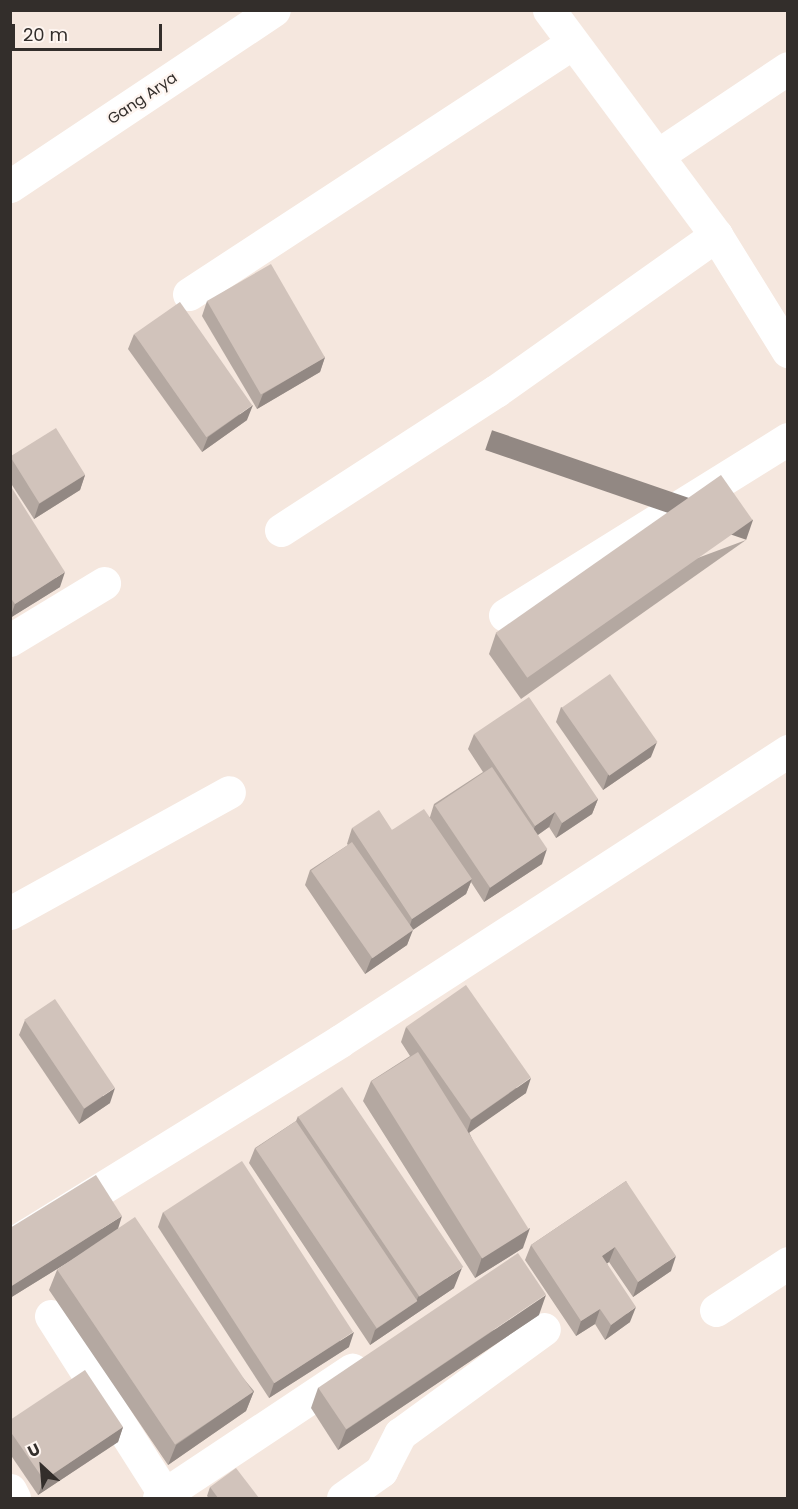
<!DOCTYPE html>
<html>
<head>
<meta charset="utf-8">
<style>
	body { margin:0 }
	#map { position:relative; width:798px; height:1509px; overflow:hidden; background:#f5e7de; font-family:Poppins,sans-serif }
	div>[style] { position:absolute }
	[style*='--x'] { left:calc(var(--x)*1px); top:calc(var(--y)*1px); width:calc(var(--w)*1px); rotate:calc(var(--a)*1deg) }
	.minor>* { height:33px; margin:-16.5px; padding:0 16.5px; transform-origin:16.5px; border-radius:16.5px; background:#fff }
	.wall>* { inset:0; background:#b4a8a1 }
	.shaded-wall>* { inset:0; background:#928883; transform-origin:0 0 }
	.building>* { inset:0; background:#d1c3bb; transform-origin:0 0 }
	span { translate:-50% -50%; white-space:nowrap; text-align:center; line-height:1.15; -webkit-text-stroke:4.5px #fef5f0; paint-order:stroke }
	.street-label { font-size:15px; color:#332e2b }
	.frame { position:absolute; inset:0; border:12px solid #332e2b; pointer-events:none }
	.north { position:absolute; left:12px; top:1437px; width:60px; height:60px; -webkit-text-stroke:4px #fef5f0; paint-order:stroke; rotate:334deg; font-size:16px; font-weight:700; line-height:24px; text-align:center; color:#332e2b }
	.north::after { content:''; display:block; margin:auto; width:21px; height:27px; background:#332e2b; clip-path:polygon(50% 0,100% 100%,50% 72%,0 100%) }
	.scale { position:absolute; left:12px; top:24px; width:150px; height:27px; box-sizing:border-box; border:3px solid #332e2b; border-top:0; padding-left:8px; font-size:18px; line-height:21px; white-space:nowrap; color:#332e2b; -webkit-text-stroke:4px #fef5f0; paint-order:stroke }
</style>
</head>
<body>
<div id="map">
	<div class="minor">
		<div style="--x:549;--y:10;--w:280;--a:53.4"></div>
		<div style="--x:716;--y:235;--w:137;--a:58.2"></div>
		<div style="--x:658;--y:155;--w:156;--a:-33.8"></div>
		<div style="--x:10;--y:186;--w:317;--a:-33.7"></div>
		<div style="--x:189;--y:294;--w:457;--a:-33.2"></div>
		<div style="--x:281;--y:530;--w:256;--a:-32.9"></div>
		<div style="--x:496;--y:391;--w:270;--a:-35.3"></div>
		<div style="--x:505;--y:615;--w:333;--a:-31.9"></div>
		<div style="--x:10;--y:640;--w:110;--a:-31.2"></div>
		<div style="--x:10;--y:913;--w:250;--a:-28.9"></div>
		<div style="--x:10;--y:1245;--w:388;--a:-31.7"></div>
		<div style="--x:340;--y:1041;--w:534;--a:-32.92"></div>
		<div style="--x:716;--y:1310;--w:86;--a:-33.1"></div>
		<div style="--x:51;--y:1316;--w:212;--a:57.5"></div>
		<div style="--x:10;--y:1490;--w:9;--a:63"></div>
		<div style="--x:159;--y:1498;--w:232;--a:-33.6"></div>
		<div style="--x:343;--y:1498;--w:47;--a:-35.4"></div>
		<div style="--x:381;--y:1471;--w:42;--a:-62.8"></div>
		<div style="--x:400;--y:1434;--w:178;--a:-36.1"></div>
	</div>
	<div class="wall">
		<div style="clip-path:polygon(207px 301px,325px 357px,320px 372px,257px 409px,202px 316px)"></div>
		<div style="clip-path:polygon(134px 334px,247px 420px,202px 452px,128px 349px)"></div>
		<div style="clip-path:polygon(10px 457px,85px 475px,80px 490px,34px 519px,10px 482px)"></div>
		<div style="clip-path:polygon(10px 485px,60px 587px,10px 618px)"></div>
		<div style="clip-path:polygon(746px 540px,521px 699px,489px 654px,496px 633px)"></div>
		<div style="clip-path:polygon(561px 707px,651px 757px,603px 790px,556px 722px)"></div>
		<div style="clip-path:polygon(474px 734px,598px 799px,592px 814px,556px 838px,549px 827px,538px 835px,542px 864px,484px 902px,471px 882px,466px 894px,412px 930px,407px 945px,365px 974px,305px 885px,310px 870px,348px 845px,347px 844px,352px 828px,392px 830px,430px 817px,434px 804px,483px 772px,468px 749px)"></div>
		<div style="clip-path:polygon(25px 1020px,110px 1103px,79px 1124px,19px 1035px)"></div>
		<div style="clip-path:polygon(406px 1027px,526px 1093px,469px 1132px,523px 1248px,475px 1278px,363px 1101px,371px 1081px,410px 1056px,401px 1042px)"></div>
		<div style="clip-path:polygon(298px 1116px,454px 1288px,370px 1345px,249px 1163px,255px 1148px,296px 1121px)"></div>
		<div style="clip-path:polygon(626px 1181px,671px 1271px,633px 1297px,609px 1262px,607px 1263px,630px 1322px,605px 1340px,595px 1324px,576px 1336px,525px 1260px,531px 1245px)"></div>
		<div style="clip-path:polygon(163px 1212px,349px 1347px,269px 1398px,158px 1227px)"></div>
		<div style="clip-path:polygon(10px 1228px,118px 1229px,254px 1391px,246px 1411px,168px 1465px,49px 1290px,57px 1270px,73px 1259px,10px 1298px)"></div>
		<div style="clip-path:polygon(539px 1315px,338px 1450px,311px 1408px,318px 1388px)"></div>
		<div style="clip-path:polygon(10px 1420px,123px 1427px,118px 1442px,38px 1495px,10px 1454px)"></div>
		<div style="clip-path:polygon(210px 1487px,259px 1498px,209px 1498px,207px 1496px)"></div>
	</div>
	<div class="shaded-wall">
		<div style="clip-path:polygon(325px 357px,320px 372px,257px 409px,263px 394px)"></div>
		<div style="clip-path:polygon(253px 405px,247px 420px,202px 452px,208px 437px)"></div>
		<div style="clip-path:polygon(85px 475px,80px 490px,34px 519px,39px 504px)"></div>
		<div style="left:753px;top:520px;width:21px;height:276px;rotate:109deg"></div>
		<div style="clip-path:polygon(65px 572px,60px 587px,10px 618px,15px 604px)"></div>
		<div style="clip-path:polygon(657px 742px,651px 757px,603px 790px,608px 775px)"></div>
		<div style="clip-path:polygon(598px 799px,592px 814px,556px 838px,562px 823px)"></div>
		<div style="clip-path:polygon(555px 812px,549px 827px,529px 841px,535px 826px)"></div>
		<div style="clip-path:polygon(547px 849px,542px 864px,484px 902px,490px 887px)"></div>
		<div style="clip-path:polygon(472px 879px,466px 894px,407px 934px,412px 919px)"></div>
		<div style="clip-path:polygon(413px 930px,407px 945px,365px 974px,371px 959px)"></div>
		<div style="clip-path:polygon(531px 1078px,526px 1093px,466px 1135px,471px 1120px)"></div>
		<div style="clip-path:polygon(115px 1088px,110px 1103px,79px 1124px,84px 1109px)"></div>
		<div style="clip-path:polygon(122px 1216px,117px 1232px,10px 1298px,10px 1287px)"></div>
		<div style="clip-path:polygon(530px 1228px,523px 1248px,475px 1278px,482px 1257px)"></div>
		<div style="clip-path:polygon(615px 1247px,609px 1262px,596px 1271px,602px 1256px)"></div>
		<div style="clip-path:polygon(676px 1256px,671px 1271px,633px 1297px,638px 1282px)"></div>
		<div style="clip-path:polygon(462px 1268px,454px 1288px,370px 1345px,375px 1330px,416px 1302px,418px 1297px)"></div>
		<div style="clip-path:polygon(546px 1295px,539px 1315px,338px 1450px,346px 1430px)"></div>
		<div style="clip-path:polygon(636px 1307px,630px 1322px,605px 1340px,611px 1325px)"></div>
		<div style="clip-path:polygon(600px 1309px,595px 1324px,576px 1336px,581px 1321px)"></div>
		<div style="clip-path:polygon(354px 1332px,349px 1347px,269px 1398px,274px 1383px)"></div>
		<div style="clip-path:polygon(254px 1391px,246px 1411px,168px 1465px,176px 1445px)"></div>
		<div style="clip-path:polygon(123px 1427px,118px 1442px,38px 1495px,44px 1480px)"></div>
	</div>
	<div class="building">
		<div style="left:271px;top:264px;width:108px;height:74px;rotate:60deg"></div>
		<div style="left:180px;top:302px;width:126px;height:56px;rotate:55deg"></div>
		<div style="left:56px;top:428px;width:55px;height:54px;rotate:58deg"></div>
		<div style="left:721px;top:475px;width:55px;height:275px;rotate:55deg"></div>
		<div style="clip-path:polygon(10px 485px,65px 572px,15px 604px,10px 597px)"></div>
		<div style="left:610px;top:674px;width:83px;height:59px;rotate:55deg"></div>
		<div style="clip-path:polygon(529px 697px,598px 799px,562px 823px,555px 812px,535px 826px,474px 734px)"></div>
		<div style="left:492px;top:767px;width:99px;height:69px;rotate:56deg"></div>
		<div style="clip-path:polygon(424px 809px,472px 879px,412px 919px,352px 828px,379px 810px,392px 830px)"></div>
		<div style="left:352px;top:842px;width:107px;height:50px;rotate:55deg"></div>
		<div style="left:466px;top:985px;width:113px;height:73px;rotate:55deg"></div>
		<div style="left:55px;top:999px;width:107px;height:37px;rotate:56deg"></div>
		<div style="left:418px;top:1052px;width:209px;height:55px;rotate:58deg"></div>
		<div style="left:342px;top:1087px;width:217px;height:53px;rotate:56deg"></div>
		<div style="left:296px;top:1121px;width:217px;height:49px;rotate:56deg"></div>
		<div style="left:242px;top:1161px;width:204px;height:94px;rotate:57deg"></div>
		<div style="clip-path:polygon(96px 1175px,122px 1216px,10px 1287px,10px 1228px)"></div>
		<div style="clip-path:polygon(626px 1181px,676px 1256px,638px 1282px,615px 1247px,602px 1256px,636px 1307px,611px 1325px,600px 1309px,581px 1321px,531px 1245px)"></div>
		<div style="left:135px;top:1217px;width:211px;height:94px;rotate:56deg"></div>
		<div style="left:518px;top:1253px;width:50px;height:241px;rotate:56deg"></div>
		<div style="clip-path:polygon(85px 1370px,123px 1427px,44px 1480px,10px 1431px,10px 1420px)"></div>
		<div style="clip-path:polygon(236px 1468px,259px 1498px,218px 1498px,210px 1487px)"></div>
	</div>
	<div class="street-label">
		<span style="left:142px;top:98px;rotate:-34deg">Gang Arya</span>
	</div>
	<div class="frame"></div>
	<div class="north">U</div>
	<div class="scale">20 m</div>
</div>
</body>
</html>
